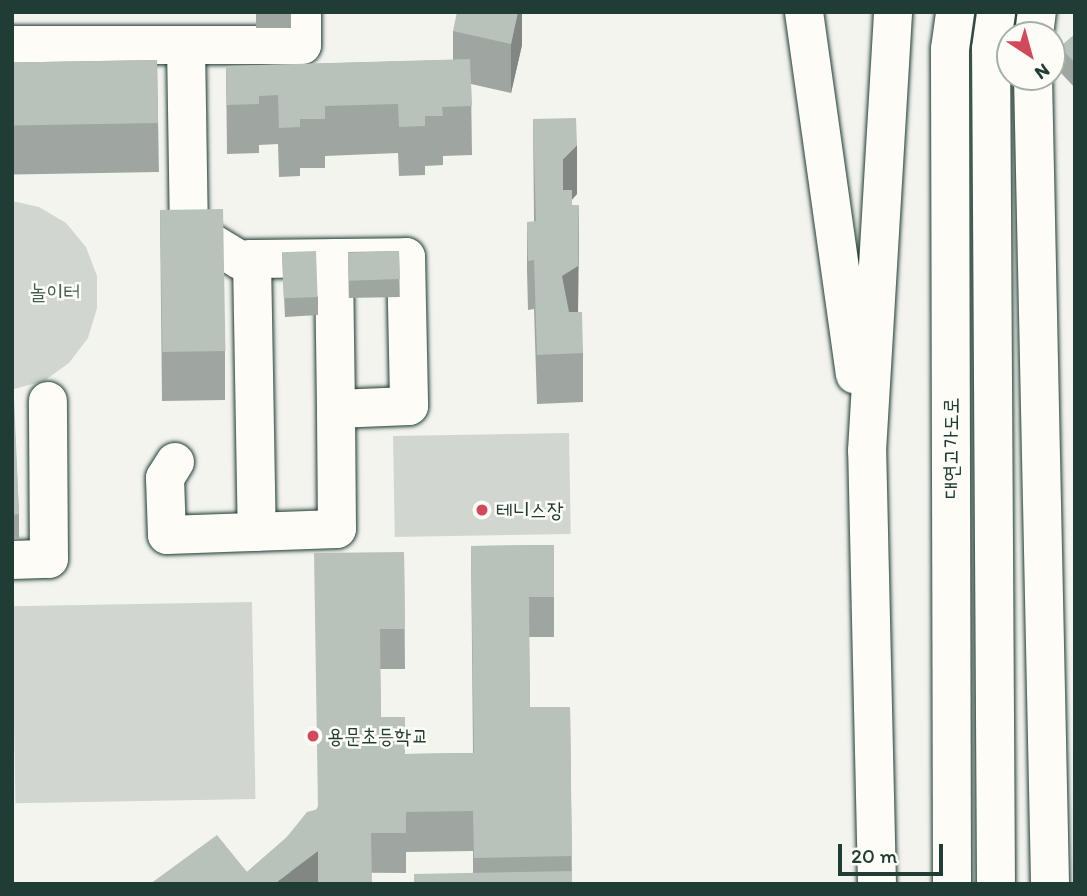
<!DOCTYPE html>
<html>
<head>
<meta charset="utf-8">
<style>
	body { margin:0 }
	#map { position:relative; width:1087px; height:896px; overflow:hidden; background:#f4f4ef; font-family:Itim,"Poor Story",sans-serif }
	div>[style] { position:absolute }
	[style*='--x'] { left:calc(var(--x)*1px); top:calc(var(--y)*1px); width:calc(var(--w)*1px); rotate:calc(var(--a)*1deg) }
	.green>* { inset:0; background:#d1d6d1; transform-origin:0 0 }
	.roads { filter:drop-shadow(0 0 2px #1f3d34) drop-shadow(0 0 2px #1f3d34) }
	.minor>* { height:38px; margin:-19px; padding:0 19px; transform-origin:19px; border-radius:19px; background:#fdfcf7 }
	.major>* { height:38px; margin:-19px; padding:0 19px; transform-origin:19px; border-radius:19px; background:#fdfcf7 }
	.highway>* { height:38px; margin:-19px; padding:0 19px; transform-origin:19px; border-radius:19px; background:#fdfcf7 }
	.wall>* { inset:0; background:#9fa6a1; transform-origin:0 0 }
	.shaded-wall>* { inset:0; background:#828783 }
	.building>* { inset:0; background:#b9c1bb; transform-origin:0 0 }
	.dots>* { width:19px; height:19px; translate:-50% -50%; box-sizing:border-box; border:4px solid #fdfcf7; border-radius:50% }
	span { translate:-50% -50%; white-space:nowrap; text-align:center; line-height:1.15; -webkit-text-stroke:5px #fdfcf7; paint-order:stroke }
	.park-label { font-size:21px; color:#435c53 }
	.street-label { font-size:21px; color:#1f3d34 }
	.poi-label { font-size:21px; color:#1f3d34 }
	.left { translate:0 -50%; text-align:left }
	.frame { position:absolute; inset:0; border:14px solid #1f3d34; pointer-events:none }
	.north { position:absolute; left:996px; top:21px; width:70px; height:70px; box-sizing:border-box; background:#fdfcf7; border:2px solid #a4b0a9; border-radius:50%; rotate:144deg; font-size:19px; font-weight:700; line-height:28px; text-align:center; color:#1f3d34 }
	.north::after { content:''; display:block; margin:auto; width:24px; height:32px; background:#d1495b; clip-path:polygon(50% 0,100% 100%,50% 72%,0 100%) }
	.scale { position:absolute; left:838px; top:844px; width:105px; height:32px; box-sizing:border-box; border:4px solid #1f3d34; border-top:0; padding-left:9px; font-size:21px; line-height:24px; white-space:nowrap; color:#1f3d34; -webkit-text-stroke:5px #fdfcf7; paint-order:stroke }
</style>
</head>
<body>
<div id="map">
	<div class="green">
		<div style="clip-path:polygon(12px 201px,39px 207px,66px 223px,86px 247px,97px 276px,97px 308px,88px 338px,69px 363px,44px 381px,14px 389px)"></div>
		<div style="left:569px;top:433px;width:101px;height:176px;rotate:89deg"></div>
		<div style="left:252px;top:602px;width:197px;height:240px;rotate:89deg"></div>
	</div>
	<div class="roads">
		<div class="minor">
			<div style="--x:12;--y:45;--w:290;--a:0"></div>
			<div style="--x:302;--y:45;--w:33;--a:-90"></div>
			<div style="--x:186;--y:45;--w:184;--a:89.1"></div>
			<div style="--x:189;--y:229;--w:60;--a:31.3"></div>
			<div style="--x:240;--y:260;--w:12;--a:-5"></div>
			<div style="--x:252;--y:259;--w:154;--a:-0.7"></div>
			<div style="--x:406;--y:257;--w:149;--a:88.8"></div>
			<div style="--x:409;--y:406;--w:73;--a:177.6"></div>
			<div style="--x:336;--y:409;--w:151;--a:-90.8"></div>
			<div style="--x:252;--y:259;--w:273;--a:89"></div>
			<div style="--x:175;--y:462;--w:19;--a:122"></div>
			<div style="--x:165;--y:478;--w:57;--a:88"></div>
			<div style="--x:167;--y:535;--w:170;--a:-2"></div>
			<div style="--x:337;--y:529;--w:120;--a:-90.5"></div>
			<div style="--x:12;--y:560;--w:37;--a:-2"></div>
			<div style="--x:49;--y:559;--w:158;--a:-90.4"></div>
		</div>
		<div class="major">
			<div style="--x:804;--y:12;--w:366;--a:82"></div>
			<div style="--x:1034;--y:35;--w:23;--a:-83"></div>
			<div style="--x:1033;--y:77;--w:807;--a:88.79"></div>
			<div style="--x:877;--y:884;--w:433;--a:-91.3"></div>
			<div style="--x:867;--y:451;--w:440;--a:-86.6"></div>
		</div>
		<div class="highway">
			<div style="--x:952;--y:884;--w:835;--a:-90.14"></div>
			<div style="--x:950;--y:49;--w:37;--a:-82"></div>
			<div style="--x:996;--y:884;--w:835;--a:-90.34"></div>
			<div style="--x:991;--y:49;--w:37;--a:-82"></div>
		</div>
	</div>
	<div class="wall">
		<div style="left:256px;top:12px;width:35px;height:16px"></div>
		<div style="clip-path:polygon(522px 12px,522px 45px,511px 93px,471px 84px,472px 155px,443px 156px,443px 165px,425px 166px,425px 175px,399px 176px,398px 153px,325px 156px,325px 168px,300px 168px,300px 176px,279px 177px,278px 144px,259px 145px,259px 153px,227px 154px,226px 66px,453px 60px,453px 31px)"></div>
		<div style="clip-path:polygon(1075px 34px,1075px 88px,1060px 72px,1060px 47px)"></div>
		<div style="left:157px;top:60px;width:112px;height:145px;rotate:89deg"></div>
		<div style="clip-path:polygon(533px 119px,577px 194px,572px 200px,572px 205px,579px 205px,578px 312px,583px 353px,583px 402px,537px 404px,534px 309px,528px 310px,527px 271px,527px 222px,534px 222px)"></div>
		<div style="clip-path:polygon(160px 210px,225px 351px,225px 400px,162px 401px)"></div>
		<div style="left:399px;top:251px;width:46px;height:51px;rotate:89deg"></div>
		<div style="clip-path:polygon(282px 252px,318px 297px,318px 315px,285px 317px)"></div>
		<div style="clip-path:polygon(12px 373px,19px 514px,19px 539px,12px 540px)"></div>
		<div style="clip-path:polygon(554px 545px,554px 637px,529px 637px,530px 707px,570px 707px,572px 884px,473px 873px,473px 851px,406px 852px,406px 873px,247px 872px,286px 838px,317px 809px,404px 552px,405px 669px,380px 669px,381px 717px,405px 754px,473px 753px,471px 546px)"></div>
	</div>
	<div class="shaded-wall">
		<div style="clip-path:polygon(518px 12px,522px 12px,522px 45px,511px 93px,511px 44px)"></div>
		<div style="clip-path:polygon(577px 145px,577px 194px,563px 208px,563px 159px)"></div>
		<div style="clip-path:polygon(579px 205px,578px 316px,562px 325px,562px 276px)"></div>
		<div style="clip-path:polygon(318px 851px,318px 884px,274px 884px)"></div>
	</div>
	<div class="building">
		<div style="clip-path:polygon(457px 12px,518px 12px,511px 44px,453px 31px)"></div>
		<div style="clip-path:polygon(1075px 34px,1075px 63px,1060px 47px)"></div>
		<div style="clip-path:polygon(470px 59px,472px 106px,442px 107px,443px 116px,425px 116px,425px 126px,399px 127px,398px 104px,325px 106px,325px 119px,300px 119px,300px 127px,279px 128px,278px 95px,259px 96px,259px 104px,227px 105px,226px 66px)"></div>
		<div style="left:157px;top:60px;width:63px;height:145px;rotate:89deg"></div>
		<div style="clip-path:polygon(576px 118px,577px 145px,563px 159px,563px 190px,572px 190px,572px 205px,579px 205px,578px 266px,562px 276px,569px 312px,582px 312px,583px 353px,537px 355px,534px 260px,528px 261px,527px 222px,536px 221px,533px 119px)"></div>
		<div style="left:223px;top:209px;width:142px;height:63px;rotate:89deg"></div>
		<div style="left:316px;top:251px;width:46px;height:34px;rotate:88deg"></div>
		<div style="left:399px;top:251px;width:28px;height:51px;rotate:88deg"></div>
		<div style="clip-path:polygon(12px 373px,13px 373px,19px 514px,12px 515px)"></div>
		<div style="clip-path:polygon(554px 545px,554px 597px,529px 597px,530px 707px,570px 707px,572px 856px,474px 858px,473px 811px,406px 812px,406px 833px,371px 833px,372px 884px,318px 884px,318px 851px,274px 884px,150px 884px,217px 835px,247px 872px,286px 838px,307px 812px,318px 809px,314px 553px,404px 552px,405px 629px,380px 629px,381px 717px,405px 717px,405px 754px,474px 753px,471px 546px)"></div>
		<div style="clip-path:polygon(572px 871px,572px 884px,414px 884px,414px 874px)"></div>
	</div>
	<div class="dots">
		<div style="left:482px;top:510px;background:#d1495b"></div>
		<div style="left:313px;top:736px;background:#d1495b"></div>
	</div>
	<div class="park-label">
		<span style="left:55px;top:292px">놀이터</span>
	</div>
	<div class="street-label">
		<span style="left:951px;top:448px;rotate:-90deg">대연고가도로</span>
	</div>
	<div class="poi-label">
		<span class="left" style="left:496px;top:510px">테니스장</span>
		<span class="left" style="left:327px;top:736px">용문초등학교</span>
	</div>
	<div class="frame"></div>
	<div class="north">N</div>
	<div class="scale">20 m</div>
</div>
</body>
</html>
